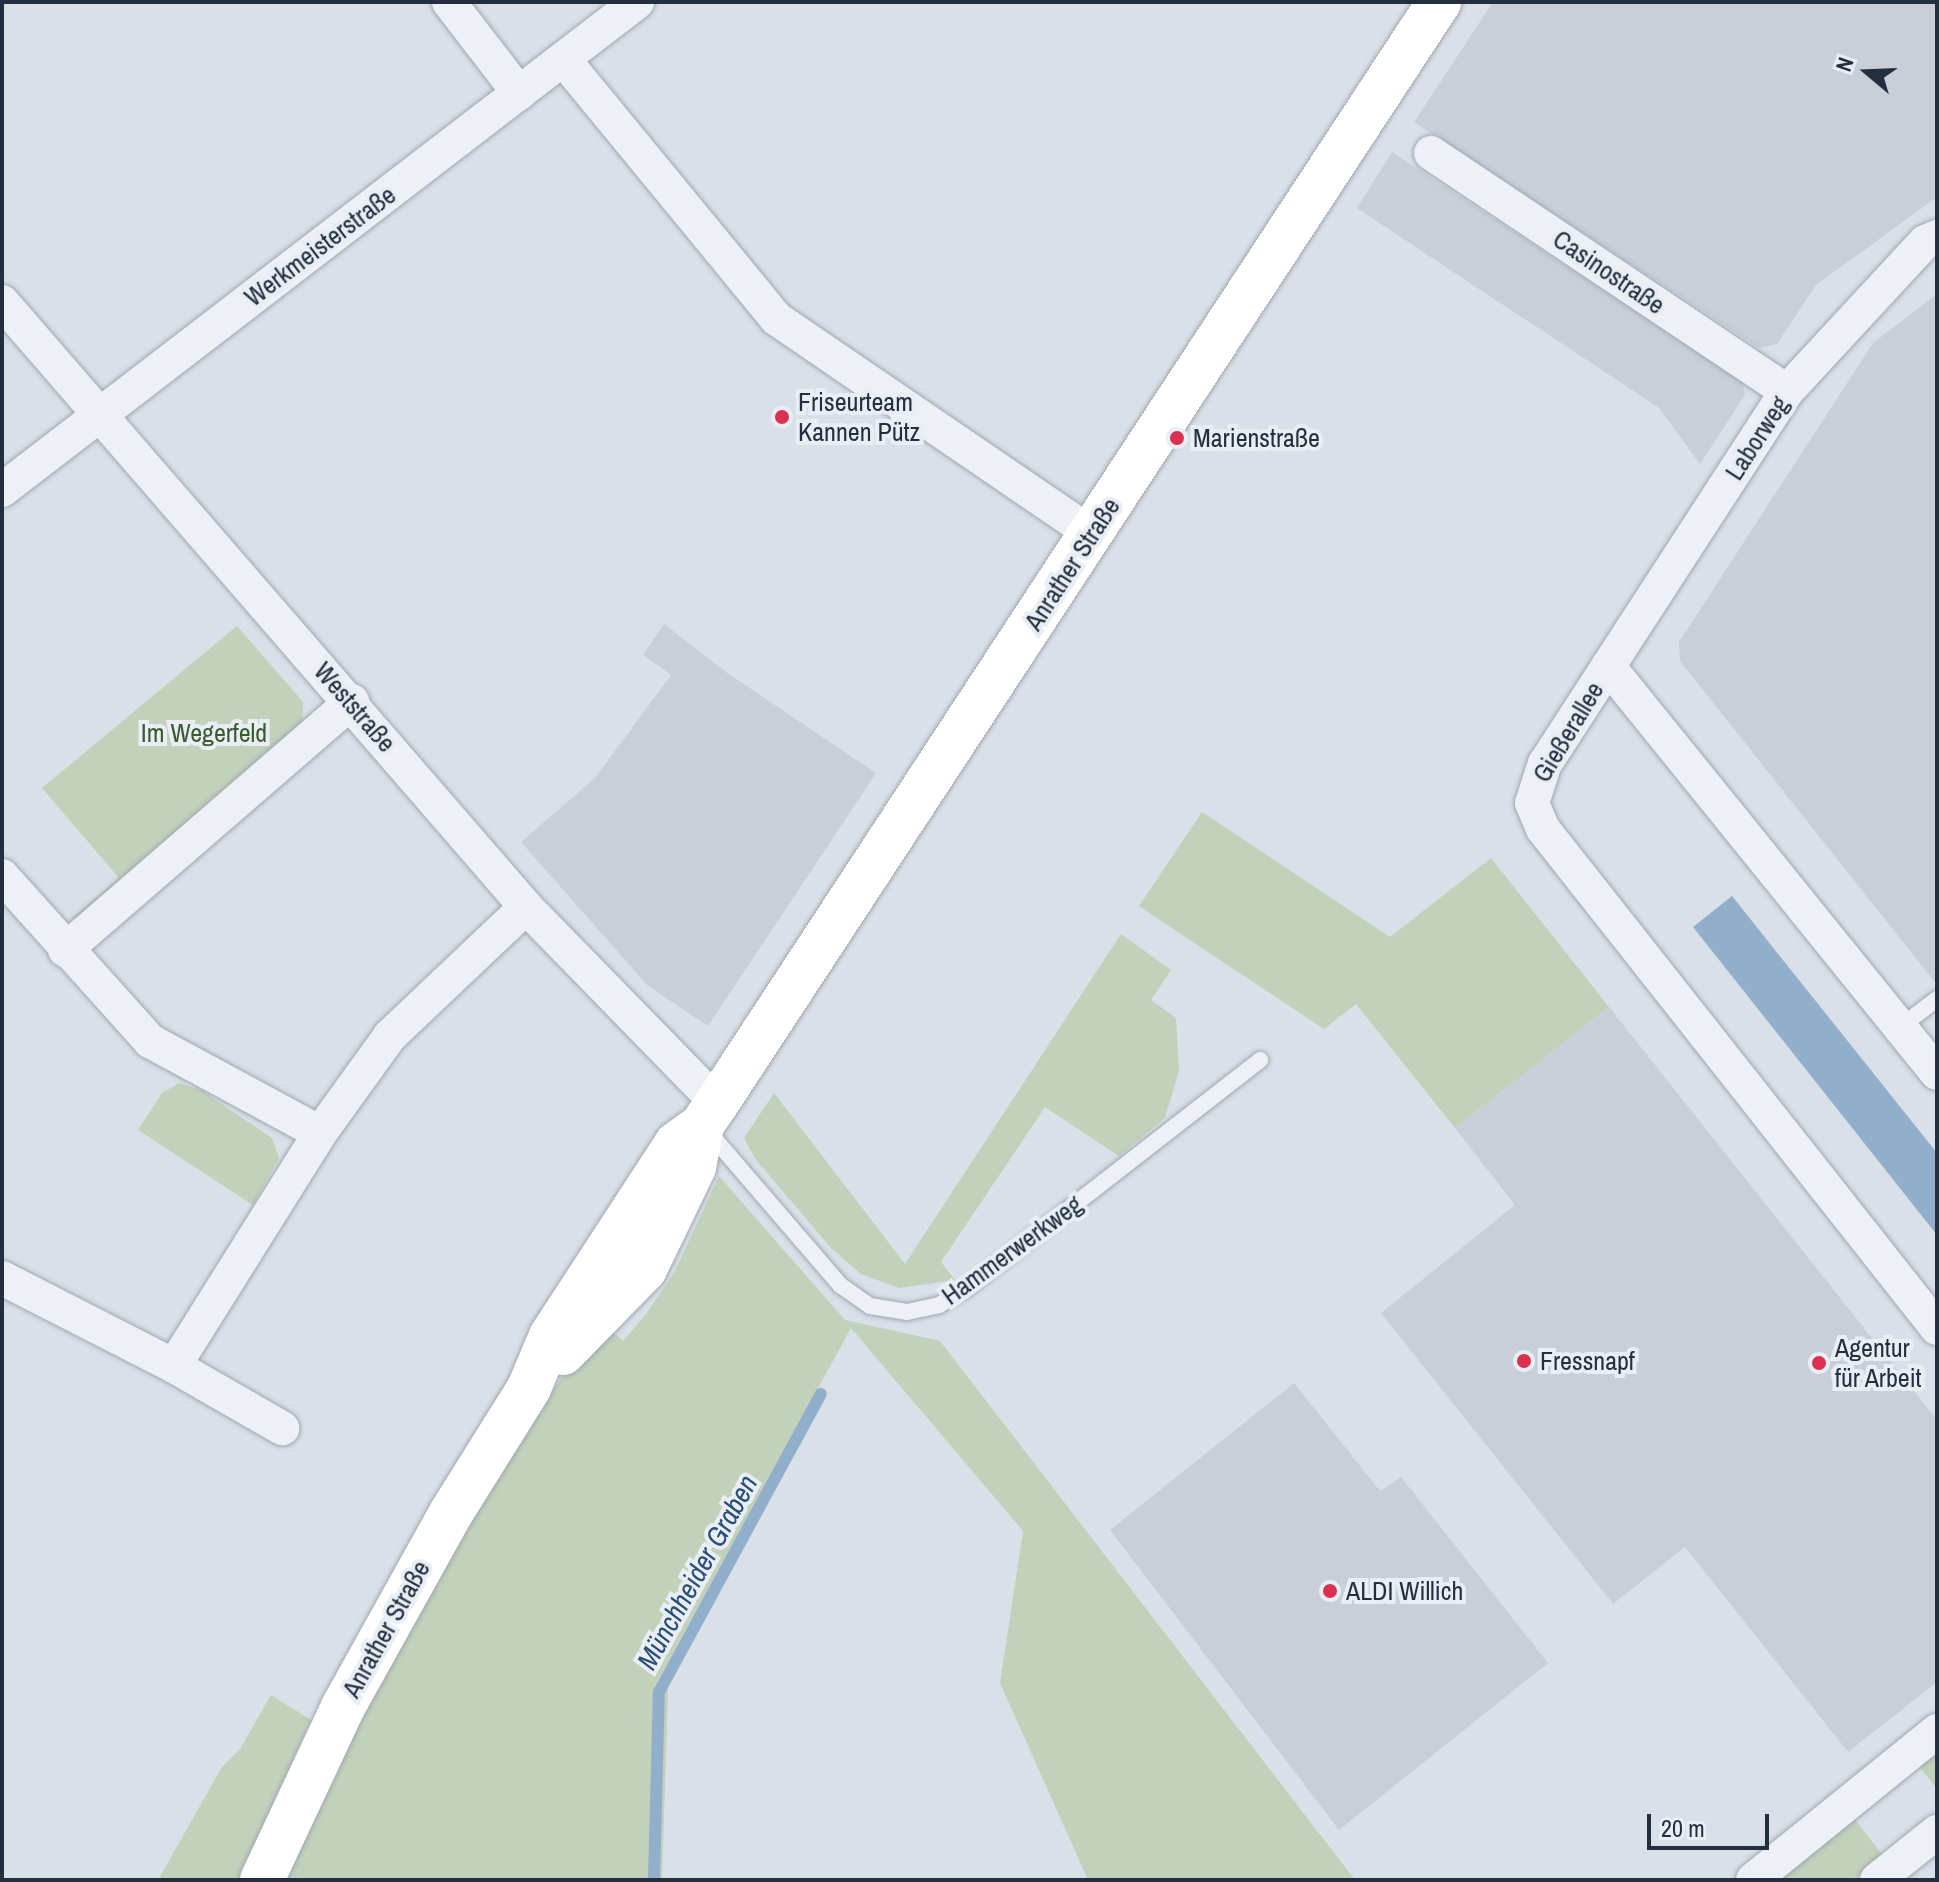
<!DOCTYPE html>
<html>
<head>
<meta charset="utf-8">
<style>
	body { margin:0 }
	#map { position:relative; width:1939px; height:1882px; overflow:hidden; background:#dae0e7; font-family:"Archivo Narrow",sans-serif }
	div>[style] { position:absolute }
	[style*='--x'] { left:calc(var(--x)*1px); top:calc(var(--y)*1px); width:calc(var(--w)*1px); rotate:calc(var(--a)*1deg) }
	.built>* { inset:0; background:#c8cfd9 }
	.green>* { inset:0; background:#c1d1ba }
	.water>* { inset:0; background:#91afcb }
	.stream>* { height:12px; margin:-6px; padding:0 6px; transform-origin:6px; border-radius:6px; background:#91afcb }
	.roads { filter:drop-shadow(0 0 2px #9fa7b1) drop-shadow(0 0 2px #9fa7b1) }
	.lane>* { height:16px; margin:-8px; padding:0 8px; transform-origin:8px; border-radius:8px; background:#edf0f5 }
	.street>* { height:34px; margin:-17px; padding:0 17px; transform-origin:17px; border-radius:17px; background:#edf0f5 }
	.secondary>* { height:44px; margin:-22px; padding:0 22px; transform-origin:22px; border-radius:22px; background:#fff }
	.dots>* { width:22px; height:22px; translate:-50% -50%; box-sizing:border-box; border:4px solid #e9eef4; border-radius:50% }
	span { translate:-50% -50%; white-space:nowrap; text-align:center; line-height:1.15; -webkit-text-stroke:8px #e9eef4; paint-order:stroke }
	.street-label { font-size:26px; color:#232e3e }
	.poi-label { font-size:26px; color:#232e3e }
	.left { translate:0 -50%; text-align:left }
	.park-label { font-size:26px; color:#395b2f }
	.water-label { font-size:28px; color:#2a4e75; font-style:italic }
	.frame { position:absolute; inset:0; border:4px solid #232e3e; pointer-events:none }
	.north { position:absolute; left:1827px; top:32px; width:80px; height:80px; -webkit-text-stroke:6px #e9eef4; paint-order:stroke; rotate:289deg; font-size:22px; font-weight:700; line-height:32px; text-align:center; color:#232e3e }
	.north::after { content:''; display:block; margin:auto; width:28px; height:36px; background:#232e3e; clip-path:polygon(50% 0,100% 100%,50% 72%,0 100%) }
	.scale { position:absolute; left:1647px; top:1814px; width:122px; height:36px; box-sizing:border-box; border:4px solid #232e3e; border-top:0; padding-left:10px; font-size:24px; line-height:28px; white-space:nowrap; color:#232e3e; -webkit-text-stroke:6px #e9eef4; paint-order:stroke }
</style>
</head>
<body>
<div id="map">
	<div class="built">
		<div style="clip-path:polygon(1493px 2px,1937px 2px,1937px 197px,1816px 285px,1777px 344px,1759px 348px,1414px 122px)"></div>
		<div style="clip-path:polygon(1392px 152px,1742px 381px,1745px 395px,1700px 464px,1659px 408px,1357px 208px)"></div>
		<div style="clip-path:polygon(1937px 294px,1937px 985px,1680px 661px,1679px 642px,1873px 343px)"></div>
		<div style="clip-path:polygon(664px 624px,726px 672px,876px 773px,708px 1026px,647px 985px,521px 842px,595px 778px,671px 675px,643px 655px)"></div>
		<div style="clip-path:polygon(1609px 1007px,1937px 1420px,1937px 1682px,1848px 1752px,1685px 1547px,1613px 1604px,1381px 1313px,1515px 1205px,1455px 1128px)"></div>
		<div style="clip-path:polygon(1294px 1383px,1380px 1491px,1401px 1477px,1548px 1663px,1339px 1830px,1110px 1530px)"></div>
	</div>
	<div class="green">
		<div style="clip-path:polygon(237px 626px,303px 702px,302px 729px,89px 913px,70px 920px,119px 878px,42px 788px)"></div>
		<div style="clip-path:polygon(1202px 812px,1390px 937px,1491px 858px,1609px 1007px,1455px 1128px,1356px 1004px,1324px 1029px,1139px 906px)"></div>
		<div style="clip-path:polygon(1121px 934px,1171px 970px,1151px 1000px,1176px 1018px,1179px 1071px,1165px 1118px,1119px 1156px,1045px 1107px,941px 1262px,955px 1280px,899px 1288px,861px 1274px,831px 1248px,756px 1160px,744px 1138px,774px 1093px,905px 1264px)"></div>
		<div style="clip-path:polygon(179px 1083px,201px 1090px,272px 1138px,279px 1158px,253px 1205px,138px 1130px,162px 1093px)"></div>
		<div style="clip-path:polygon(719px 1176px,845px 1320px,940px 1341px,1355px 1880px,1088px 1880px,1000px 1683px,1023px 1531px,851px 1328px,655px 1686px,668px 1690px,662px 1880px,283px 1880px,343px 1752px,470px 1519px,571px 1363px,606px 1326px,623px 1341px,646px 1314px,674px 1273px)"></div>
		<div style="clip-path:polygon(271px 1695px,311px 1720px,239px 1880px,158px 1880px,222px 1767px,240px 1749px)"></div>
		<div style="clip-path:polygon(1937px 1751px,1937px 1789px,1919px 1766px)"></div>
		<div style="clip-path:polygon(1853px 1817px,1884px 1857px,1854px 1880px,1776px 1880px)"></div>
	</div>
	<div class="water">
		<div style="clip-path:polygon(1732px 896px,1937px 1153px,1937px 1235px,1693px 927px)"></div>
	</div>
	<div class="stream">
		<div style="--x:654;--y:1880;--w:188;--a:-88.5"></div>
		<div style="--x:659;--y:1692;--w:339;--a:-61.5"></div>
	</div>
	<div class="roads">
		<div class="lane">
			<div style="--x:1900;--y:1027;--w:46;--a:-37.1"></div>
			<div style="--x:706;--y:1129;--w:206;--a:49.3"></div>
			<div style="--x:840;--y:1285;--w:37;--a:35"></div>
			<div style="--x:870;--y:1306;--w:37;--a:9"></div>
			<div style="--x:907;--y:1312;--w:33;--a:-12"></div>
			<div style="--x:939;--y:1305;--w:31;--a:-31"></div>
			<div style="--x:966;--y:1289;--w:373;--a:-37.9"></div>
		</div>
		<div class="street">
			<div style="--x:449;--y:2;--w:115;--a:52.4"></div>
			<div style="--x:564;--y:60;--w:335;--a:50.6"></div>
			<div style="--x:777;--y:319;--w:381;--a:34.3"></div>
			<div style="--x:1431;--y:153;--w:428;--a:33.8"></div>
			<div style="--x:1937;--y:237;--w:13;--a:157"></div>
			<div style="--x:1925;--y:242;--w:203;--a:132.8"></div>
			<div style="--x:1787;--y:391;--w:444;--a:123"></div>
			<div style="--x:1545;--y:763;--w:42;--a:108"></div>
			<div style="--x:1532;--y:803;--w:28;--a:67"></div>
			<div style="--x:1543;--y:829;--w:636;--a:51.71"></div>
			<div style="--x:2;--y:302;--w:800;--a:49.1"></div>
			<div style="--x:526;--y:907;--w:274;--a:45.7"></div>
			<div style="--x:2;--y:490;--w:801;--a:-37.54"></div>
			<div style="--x:1608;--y:666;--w:523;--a:51.05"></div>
			<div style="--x:2;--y:876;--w:222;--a:48.1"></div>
			<div style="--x:150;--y:1041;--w:193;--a:28.4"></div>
			<div style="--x:320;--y:1133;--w:120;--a:-54.2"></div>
			<div style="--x:390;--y:1036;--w:187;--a:-43.5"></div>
			<div style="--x:65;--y:950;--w:380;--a:-40.9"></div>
			<div style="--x:2;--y:1278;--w:193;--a:27.1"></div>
			<div style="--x:174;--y:1366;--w:275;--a:-57.9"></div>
			<div style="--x:174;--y:1366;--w:125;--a:29.9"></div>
			<div style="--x:1753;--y:1880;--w:237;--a:-39"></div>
			<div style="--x:1877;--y:1880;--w:77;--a:-38.7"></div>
		</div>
		<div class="secondary">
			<div style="--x:563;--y:1353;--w:117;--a:-45.7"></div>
			<div style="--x:645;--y:1269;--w:113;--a:-64.3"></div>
			<div style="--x:694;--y:1167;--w:36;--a:-79"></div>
			<div style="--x:262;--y:1880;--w:191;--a:-64.9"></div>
			<div style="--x:343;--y:1707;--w:222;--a:-60.9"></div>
			<div style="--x:451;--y:1513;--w:147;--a:-58"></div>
			<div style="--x:529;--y:1388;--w:56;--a:-67.1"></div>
			<div style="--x:551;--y:1336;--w:229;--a:-56.9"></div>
			<div style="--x:676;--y:1144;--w:32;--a:-36"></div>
			<div style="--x:702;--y:1125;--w:27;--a:-56"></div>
			<div style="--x:717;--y:1103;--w:1317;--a:-56.74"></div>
		</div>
	</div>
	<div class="dots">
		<div style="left:782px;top:417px;background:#db3050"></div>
		<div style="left:1177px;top:438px;background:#db3050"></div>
		<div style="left:1524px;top:1361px;background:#db3050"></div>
		<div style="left:1819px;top:1363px;background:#db3050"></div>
		<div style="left:1330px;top:1591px;background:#db3050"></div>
	</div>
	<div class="street-label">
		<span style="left:320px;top:246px;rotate:-37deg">Werkmeisterstraße</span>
		<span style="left:1609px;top:272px;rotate:34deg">Casinostraße</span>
		<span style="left:1757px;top:438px;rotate:-57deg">Laborweg</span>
		<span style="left:1072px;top:564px;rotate:-57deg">Anrather Straße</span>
		<span style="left:355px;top:707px;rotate:49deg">Weststraße</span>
		<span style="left:1568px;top:732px;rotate:-59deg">Gießerallee</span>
		<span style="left:1012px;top:1250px;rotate:-36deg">Hammerwerkweg</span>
		<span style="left:386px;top:1629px;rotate:-61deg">Anrather Straße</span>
	</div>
	<div class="poi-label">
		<span class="left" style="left:798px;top:417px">Friseurteam<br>Kannen Pütz</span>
		<span class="left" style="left:1193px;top:438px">Marienstraße</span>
		<span class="left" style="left:1835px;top:1363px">Agentur<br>für Arbeit</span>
		<span class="left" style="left:1540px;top:1361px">Fressnapf</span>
		<span class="left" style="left:1346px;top:1591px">ALDI Willich</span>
	</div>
	<div class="park-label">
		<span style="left:204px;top:733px">Im Wegerfeld</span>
	</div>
	<div class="water-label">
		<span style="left:697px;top:1572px;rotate:-61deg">Münchheider Graben</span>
	</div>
	<div class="frame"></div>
	<div class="north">N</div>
	<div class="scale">20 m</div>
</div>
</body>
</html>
